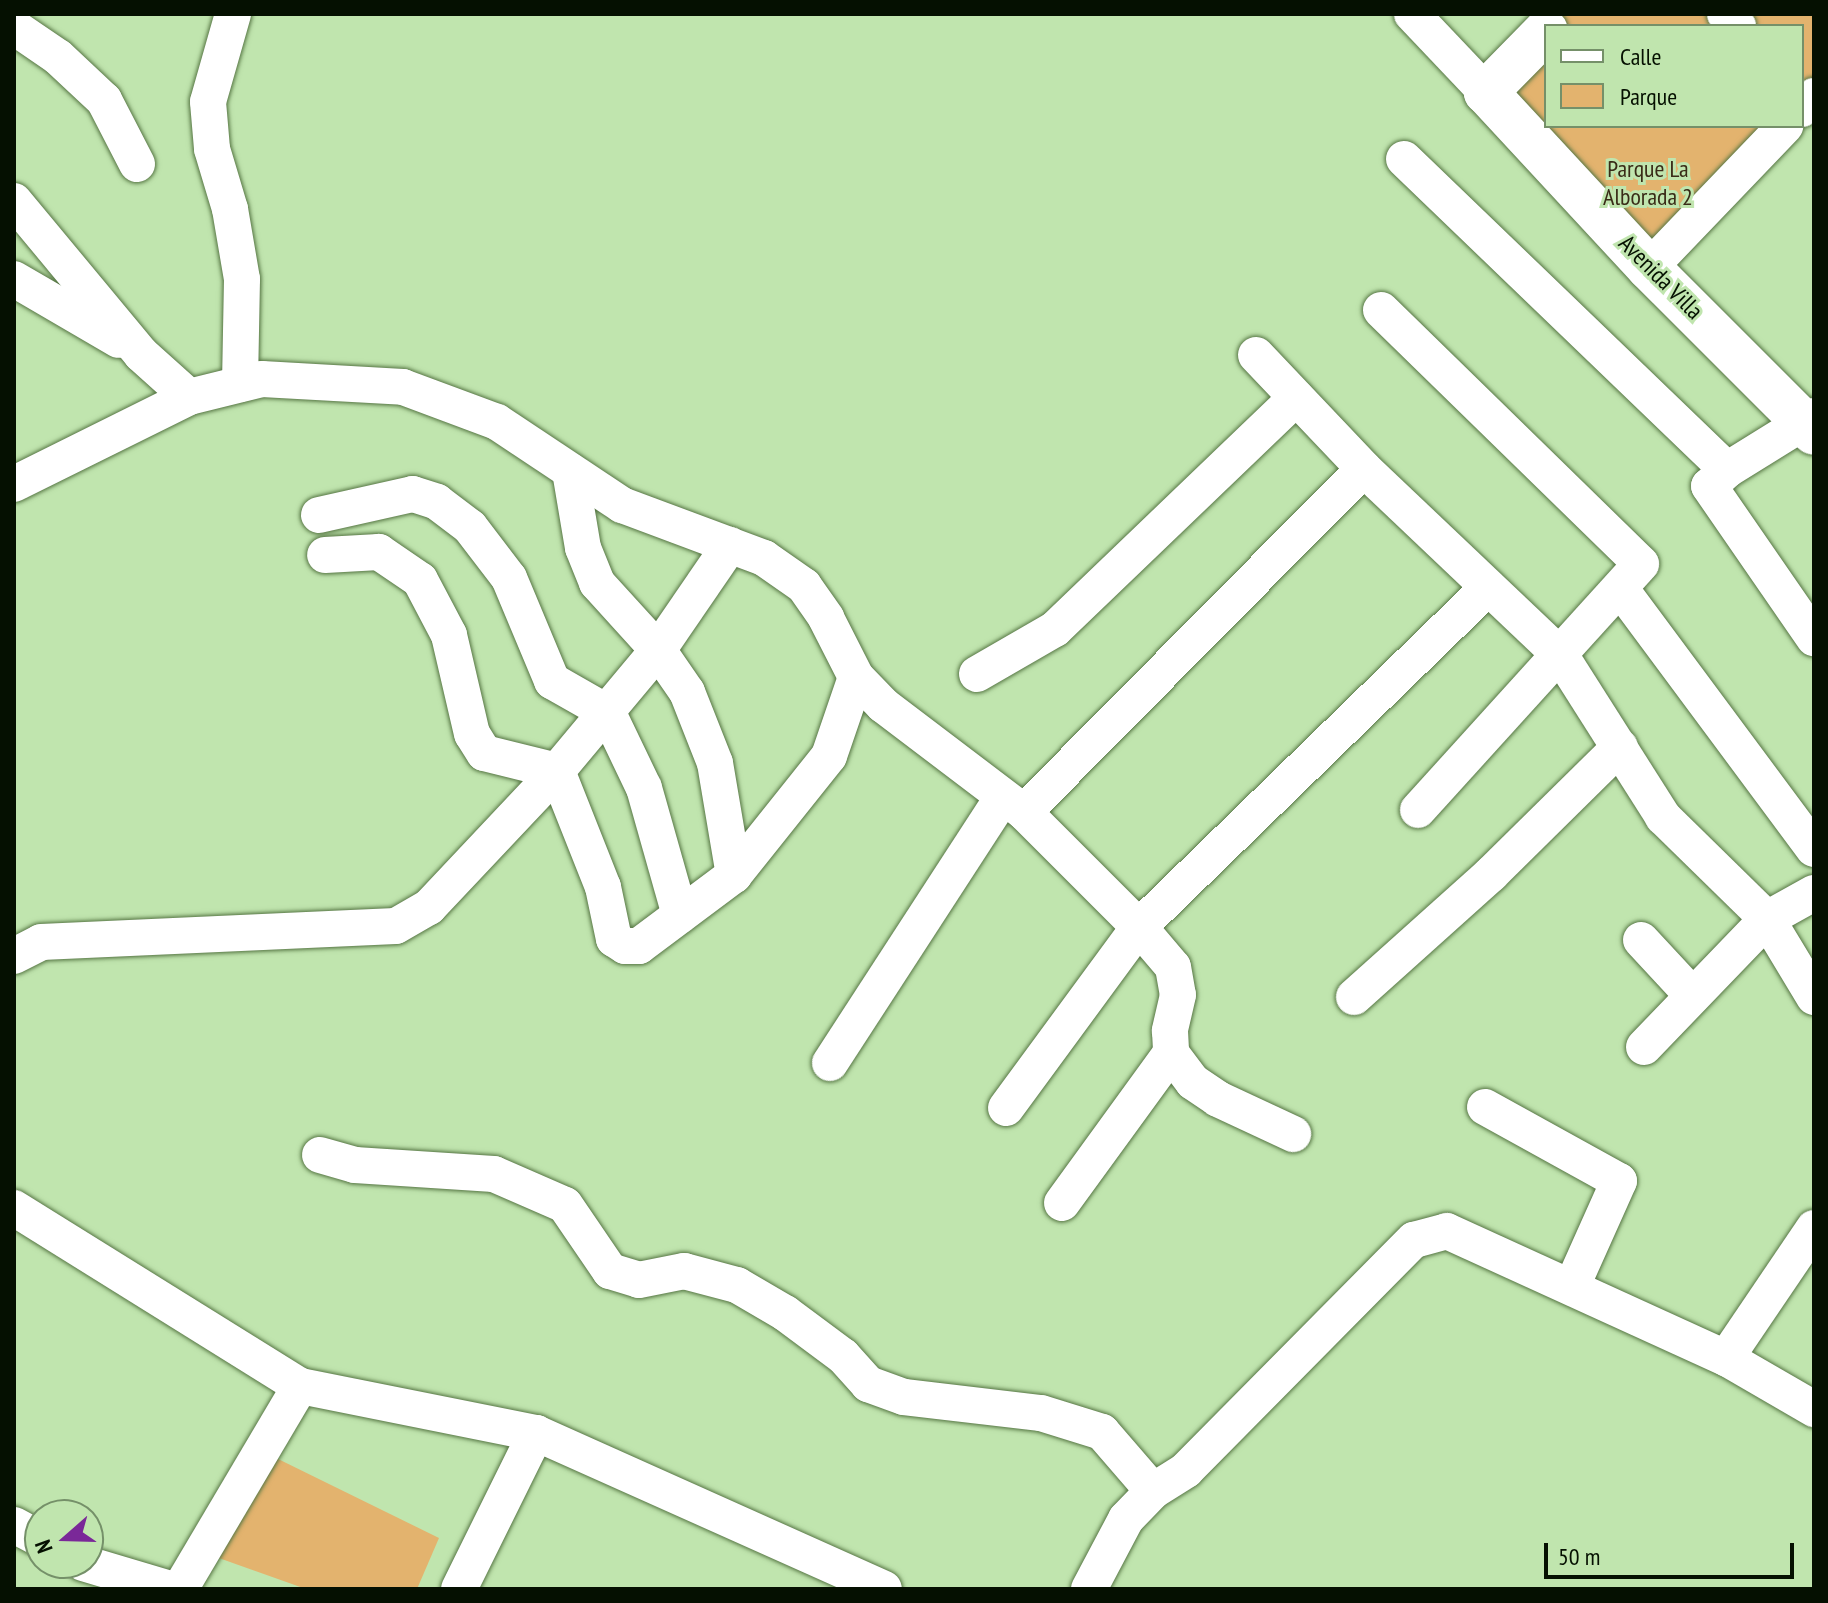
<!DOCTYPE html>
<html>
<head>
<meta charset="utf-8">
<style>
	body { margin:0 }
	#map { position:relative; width:1828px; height:1603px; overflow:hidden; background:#c0e5ae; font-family:"PT Sans Narrow",sans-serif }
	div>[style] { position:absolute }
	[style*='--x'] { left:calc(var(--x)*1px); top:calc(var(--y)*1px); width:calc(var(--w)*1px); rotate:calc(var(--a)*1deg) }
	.green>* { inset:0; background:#e3b36e }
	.roads { filter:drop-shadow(0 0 2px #567644) drop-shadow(0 0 2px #567644) }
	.street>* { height:36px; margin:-18px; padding:0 18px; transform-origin:18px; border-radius:18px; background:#fff }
	.secondary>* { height:44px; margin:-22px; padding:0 22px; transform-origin:22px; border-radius:22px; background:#fff }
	span { translate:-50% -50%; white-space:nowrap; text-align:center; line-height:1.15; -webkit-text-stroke:6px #c0e5ae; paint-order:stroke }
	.park-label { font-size:24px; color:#392b17 }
	.street-label { font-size:24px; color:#051001 }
	.frame { position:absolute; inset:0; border:16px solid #051001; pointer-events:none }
	.legend { position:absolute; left:1544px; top:24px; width:260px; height:104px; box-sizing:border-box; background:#c0e5ae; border:2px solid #759069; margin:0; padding:10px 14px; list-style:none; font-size:24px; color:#051001 }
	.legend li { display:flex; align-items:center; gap:16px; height:40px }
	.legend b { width:40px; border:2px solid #759069 }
	.north { position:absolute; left:24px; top:1499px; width:80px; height:80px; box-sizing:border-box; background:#c0e5ae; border:2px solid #759069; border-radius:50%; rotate:250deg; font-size:22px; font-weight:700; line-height:32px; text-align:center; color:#051001 }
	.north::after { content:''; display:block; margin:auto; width:28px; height:36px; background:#7a2898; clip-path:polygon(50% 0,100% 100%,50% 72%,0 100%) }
	.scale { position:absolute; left:1544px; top:1543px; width:250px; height:36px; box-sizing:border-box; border:4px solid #051001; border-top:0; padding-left:10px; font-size:24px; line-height:28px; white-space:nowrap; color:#051001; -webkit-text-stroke:6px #c0e5ae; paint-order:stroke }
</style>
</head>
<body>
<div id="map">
	<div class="green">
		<div style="clip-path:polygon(1563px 14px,1707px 14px,1719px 26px,1551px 26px)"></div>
		<div style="clip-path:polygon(1737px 14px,1814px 14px,1812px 89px,1802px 80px,1802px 26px,1749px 26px)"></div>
		<div style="clip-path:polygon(1546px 31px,1546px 126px,1777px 126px,1649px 268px,1486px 92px)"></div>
		<div style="clip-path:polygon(272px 1456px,439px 1538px,417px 1589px,306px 1589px,216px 1557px)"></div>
	</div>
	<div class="roads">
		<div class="street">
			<div style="--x:233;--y:14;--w:91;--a:105.9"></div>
			<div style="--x:208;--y:102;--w:47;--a:85.1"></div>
			<div style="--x:212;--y:149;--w:63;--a:73.3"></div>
			<div style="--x:230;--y:209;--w:71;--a:80.3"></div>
			<div style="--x:242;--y:279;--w:105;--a:91.1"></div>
			<div style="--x:1412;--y:14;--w:108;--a:46.5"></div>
			<div style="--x:1725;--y:14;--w:18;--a:43"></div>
			<div style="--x:14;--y:27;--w:53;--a:34.3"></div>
			<div style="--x:58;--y:57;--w:63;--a:43.1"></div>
			<div style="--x:104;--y:100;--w:72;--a:62.7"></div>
			<div style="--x:1802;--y:109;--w:18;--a:-47"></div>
			<div style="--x:1404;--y:159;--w:448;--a:43.9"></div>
			<div style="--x:14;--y:201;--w:199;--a:50.3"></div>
			<div style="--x:141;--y:354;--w:64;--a:41.9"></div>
			<div style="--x:189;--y:397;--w:75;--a:-13.9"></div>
			<div style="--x:262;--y:379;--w:141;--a:3.2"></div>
			<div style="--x:403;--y:387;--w:100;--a:20.4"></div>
			<div style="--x:497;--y:422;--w:150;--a:33.6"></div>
			<div style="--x:622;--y:505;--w:152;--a:20.5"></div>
			<div style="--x:764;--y:558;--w:49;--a:35"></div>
			<div style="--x:804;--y:586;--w:39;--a:55"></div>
			<div style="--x:826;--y:618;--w:66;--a:63"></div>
			<div style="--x:856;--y:677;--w:39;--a:46"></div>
			<div style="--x:883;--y:705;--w:177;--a:37.2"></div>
			<div style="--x:1024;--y:812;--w:163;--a:45"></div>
			<div style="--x:1139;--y:927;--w:52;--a:49.6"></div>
			<div style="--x:1173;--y:967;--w:28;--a:80"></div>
			<div style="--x:1178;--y:995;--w:37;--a:103"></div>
			<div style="--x:1170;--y:1031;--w:22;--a:87"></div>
			<div style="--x:1171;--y:1053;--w:36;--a:53"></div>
			<div style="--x:1193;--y:1082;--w:30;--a:34"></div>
			<div style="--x:1218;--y:1099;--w:83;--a:25"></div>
			<div style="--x:1649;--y:268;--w:197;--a:-46.2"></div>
			<div style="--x:14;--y:279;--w:121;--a:30.2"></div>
			<div style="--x:1381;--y:310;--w:363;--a:44.3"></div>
			<div style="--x:1641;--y:564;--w:332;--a:132.2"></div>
			<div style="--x:1256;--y:355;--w:157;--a:46.5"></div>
			<div style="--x:1364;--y:469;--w:272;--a:43.5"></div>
			<div style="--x:1561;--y:656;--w:191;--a:57.6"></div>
			<div style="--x:1663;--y:817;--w:146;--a:44.4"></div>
			<div style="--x:1767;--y:919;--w:91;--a:58.9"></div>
			<div style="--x:1814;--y:416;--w:102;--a:148.2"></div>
			<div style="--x:1727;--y:470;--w:24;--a:138"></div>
			<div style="--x:1709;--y:486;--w:185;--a:55.4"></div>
			<div style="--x:570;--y:471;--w:78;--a:80.4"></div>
			<div style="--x:583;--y:548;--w:38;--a:68"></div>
			<div style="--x:597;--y:583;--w:91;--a:47.7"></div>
			<div style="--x:658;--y:650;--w:51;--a:55.4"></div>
			<div style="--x:687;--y:692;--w:76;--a:68.5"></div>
			<div style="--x:715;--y:763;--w:114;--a:80.4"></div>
			<div style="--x:14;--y:484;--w:195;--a:-26.4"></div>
			<div style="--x:319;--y:515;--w:96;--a:-12.6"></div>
			<div style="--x:413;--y:494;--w:25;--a:18"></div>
			<div style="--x:437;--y:502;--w:41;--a:37.1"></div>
			<div style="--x:470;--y:527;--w:64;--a:52.6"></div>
			<div style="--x:509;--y:578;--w:112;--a:67.3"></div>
			<div style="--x:552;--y:681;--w:64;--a:29.7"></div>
			<div style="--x:608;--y:713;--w:83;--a:64.4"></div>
			<div style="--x:644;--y:788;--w:132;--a:74.2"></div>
			<div style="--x:730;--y:545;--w:127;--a:124.4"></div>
			<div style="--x:658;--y:650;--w:158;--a:129.9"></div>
			<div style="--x:557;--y:771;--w:125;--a:68.4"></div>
			<div style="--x:603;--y:887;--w:53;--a:78.1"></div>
			<div style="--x:614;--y:939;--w:13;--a:32"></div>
			<div style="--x:625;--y:946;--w:14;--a:0"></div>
			<div style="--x:639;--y:946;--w:119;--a:-36.8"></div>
			<div style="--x:734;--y:875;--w:152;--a:-51.4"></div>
			<div style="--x:829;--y:756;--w:83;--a:-71.1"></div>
			<div style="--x:1620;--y:588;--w:325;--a:53.4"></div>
			<div style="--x:977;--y:674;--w:90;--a:-30"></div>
			<div style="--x:1055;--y:629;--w:334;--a:-43.8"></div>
			<div style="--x:1024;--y:812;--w:483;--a:-45.3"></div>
			<div style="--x:1641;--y:940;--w:76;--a:47.1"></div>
			<div style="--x:14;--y:956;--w:30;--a:-27"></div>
			<div style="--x:41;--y:942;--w:355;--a:-2.6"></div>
			<div style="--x:396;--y:926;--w:38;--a:-30"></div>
			<div style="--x:429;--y:907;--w:187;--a:-46.7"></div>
			<div style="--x:557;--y:771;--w:75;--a:-166.1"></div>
			<div style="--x:484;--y:753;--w:22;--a:-122"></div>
			<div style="--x:472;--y:734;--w:102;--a:-103.1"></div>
			<div style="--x:449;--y:635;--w:62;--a:-117.8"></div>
			<div style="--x:420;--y:580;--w:50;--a:-145.7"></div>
			<div style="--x:379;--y:552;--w:54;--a:176.8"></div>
			<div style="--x:1354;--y:997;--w:184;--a:-41.9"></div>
			<div style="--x:1491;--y:874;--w:181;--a:-44.6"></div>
			<div style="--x:1644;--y:1047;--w:178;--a:-46.1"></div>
			<div style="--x:1767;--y:919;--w:54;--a:-29"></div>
			<div style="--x:830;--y:1063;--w:317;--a:-57"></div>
			<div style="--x:1485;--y:1107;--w:153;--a:28.9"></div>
			<div style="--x:1619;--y:1181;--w:115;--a:114.1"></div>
			<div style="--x:1006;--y:1108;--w:225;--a:-53.7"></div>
			<div style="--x:1139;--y:927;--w:485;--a:-44.2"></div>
			<div style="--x:320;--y:1155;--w:36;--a:16"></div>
			<div style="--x:355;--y:1165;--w:139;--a:3.7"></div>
			<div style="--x:494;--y:1174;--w:77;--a:23.6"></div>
			<div style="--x:565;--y:1205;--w:80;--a:55.7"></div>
			<div style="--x:610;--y:1271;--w:30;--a:17"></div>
			<div style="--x:639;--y:1280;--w:46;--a:-11.3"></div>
			<div style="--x:684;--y:1271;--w:55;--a:14.8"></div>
			<div style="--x:737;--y:1285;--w:56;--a:30.3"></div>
			<div style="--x:785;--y:1313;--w:72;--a:36.6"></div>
			<div style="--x:843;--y:1356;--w:38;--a:48"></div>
			<div style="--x:868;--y:1384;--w:38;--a:20"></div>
			<div style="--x:904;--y:1397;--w:138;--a:6.7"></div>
			<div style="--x:1041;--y:1413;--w:64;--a:17.3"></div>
			<div style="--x:1102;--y:1432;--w:78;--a:49.2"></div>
			<div style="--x:1062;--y:1203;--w:185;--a:-54"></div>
			<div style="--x:14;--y:1208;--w:337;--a:31.9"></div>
			<div style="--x:300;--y:1386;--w:241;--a:11.3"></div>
			<div style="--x:536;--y:1433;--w:381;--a:24.1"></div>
			<div style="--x:1726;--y:1358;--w:157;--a:-55.9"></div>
			<div style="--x:14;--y:1525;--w:30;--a:28"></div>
			<div style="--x:83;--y:1563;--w:91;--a:16.6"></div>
			<div style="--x:180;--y:1589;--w:236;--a:-59.4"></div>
			<div style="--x:459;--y:1589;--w:174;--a:-63.7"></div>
			<div style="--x:1089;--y:1589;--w:79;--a:-62.1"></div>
			<div style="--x:1126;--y:1519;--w:39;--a:-46"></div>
			<div style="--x:1153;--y:1491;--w:39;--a:-32"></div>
			<div style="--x:1186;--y:1470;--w:324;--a:-45.3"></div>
			<div style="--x:1414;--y:1240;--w:34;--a:-15"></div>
			<div style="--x:1447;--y:1231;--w:307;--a:24.5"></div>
			<div style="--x:1726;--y:1358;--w:102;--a:30.1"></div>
		</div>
		<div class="secondary">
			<div style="--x:1546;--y:31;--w:86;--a:134.5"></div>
			<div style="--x:1486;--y:92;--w:240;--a:47.2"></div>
			<div style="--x:1649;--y:268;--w:233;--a:45"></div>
		</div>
	</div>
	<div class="park-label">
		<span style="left:1648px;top:183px">Parque La<br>Alborada 2</span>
	</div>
	<div class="street-label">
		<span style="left:1661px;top:277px;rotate:45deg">Avenida Villa</span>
	</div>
	<div class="frame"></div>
	<ul class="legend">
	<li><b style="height:10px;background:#fff"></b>Calle</li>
	<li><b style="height:22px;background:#e3b36e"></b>Parque</li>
	</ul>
	<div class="north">N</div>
	<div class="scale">50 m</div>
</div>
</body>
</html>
